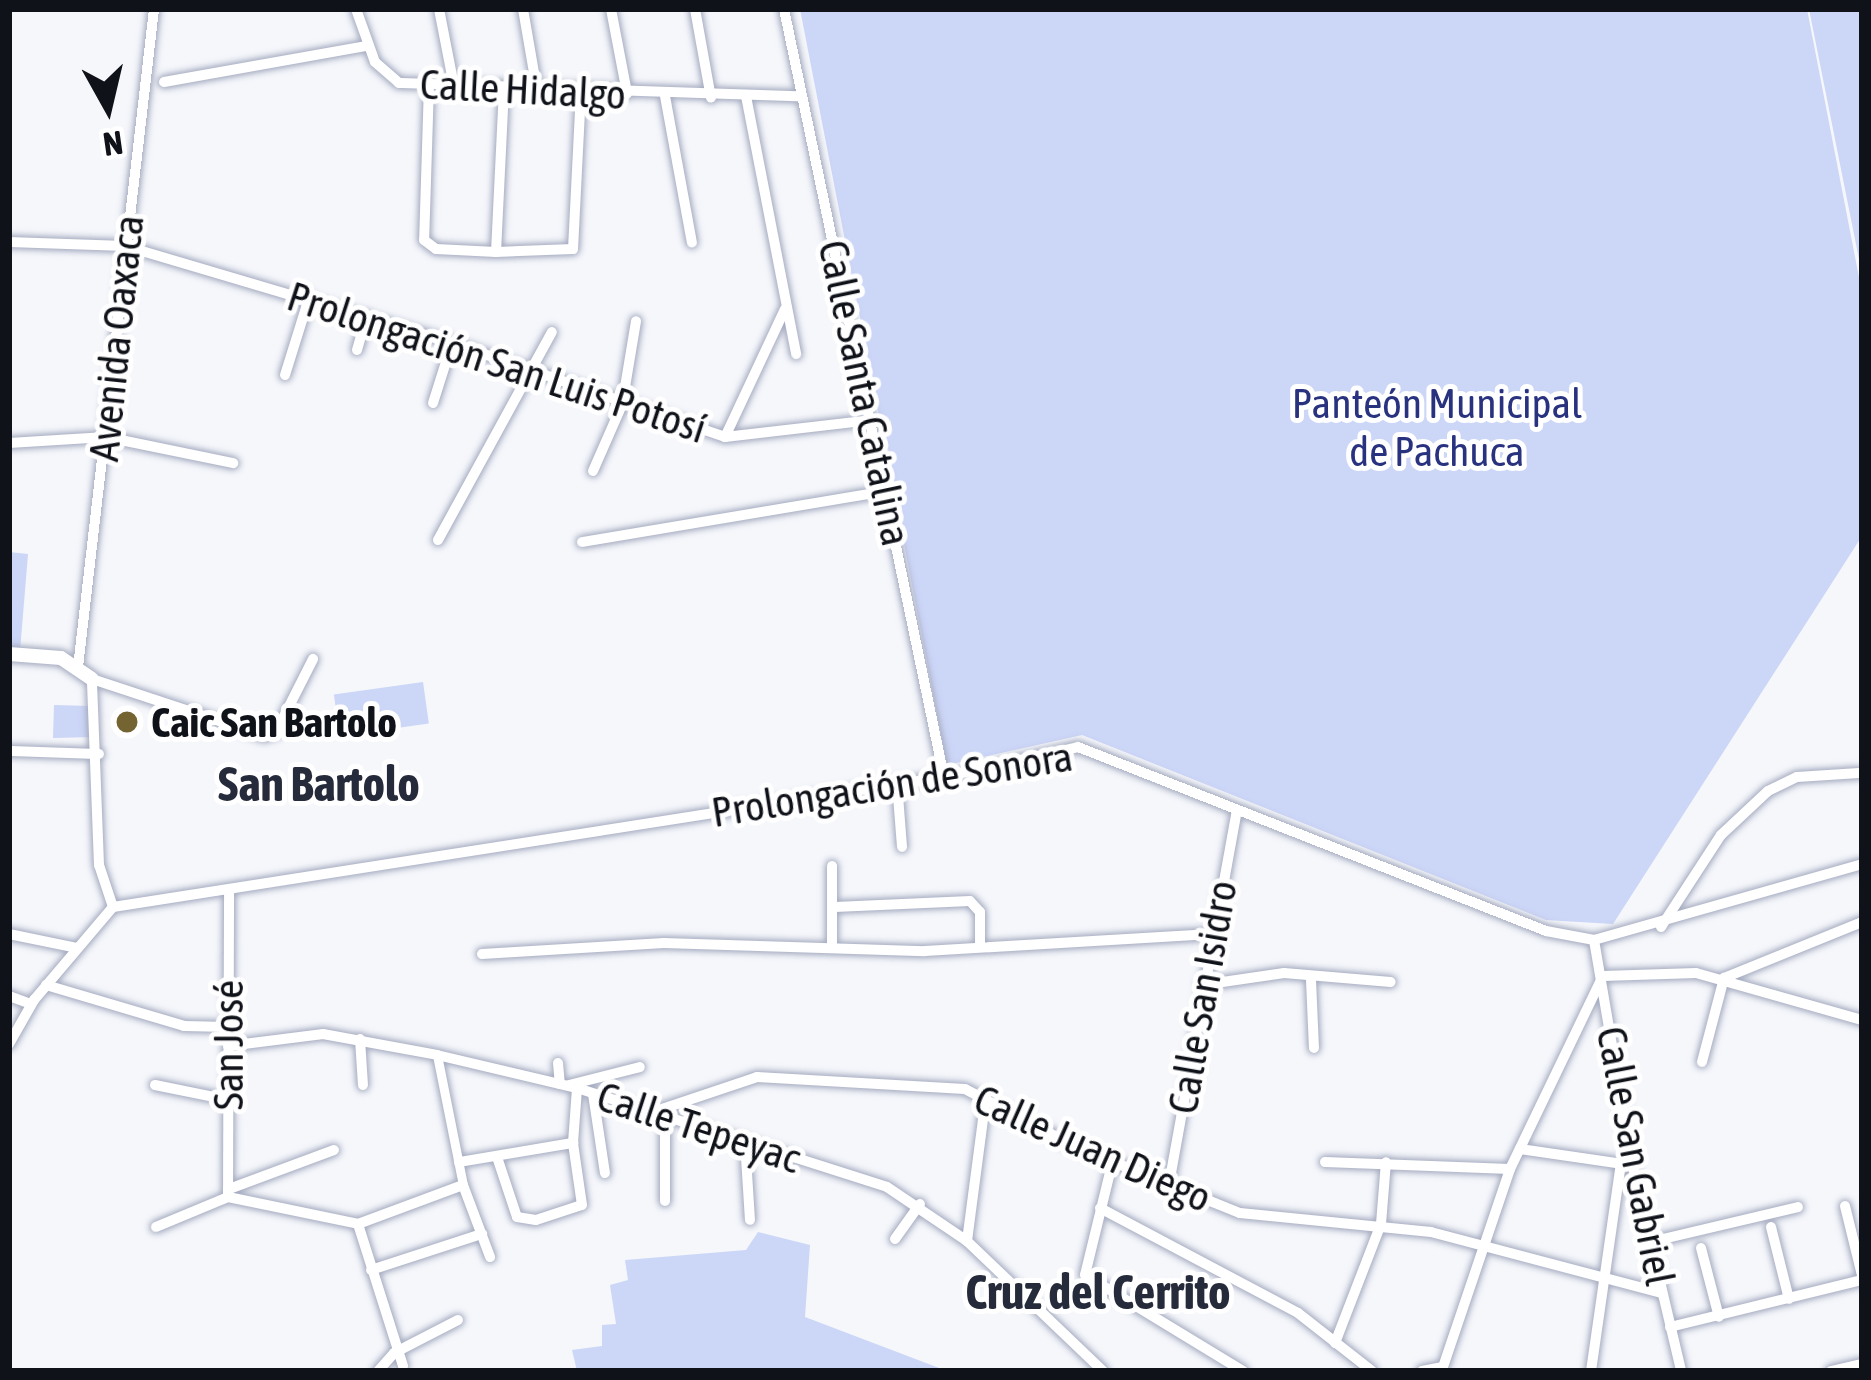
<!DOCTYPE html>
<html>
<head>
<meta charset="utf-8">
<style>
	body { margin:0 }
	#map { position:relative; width:1871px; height:1380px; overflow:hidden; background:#f5f7fb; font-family:"Asap Condensed",sans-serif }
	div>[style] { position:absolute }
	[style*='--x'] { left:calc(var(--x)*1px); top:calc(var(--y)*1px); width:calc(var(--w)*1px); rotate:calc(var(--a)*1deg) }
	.green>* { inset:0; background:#ccd6f7; transform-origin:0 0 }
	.roads { filter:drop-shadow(0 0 3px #a5abc0) drop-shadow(0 0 3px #a5abc0) }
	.pedestrian>* { height:9px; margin:-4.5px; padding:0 4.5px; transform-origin:4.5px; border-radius:4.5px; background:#fff }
	.minor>* { height:10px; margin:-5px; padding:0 5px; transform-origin:5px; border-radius:5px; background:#fff }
	.tertiary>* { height:14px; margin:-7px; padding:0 7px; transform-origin:7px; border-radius:7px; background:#fff }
	.dots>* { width:33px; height:33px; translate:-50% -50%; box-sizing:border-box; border:6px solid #fff; border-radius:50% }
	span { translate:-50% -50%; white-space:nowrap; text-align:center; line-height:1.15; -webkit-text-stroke:10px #fff; paint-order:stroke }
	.street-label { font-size:42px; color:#101219 }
	.park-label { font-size:42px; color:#29327f }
	.poi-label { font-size:42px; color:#101219; font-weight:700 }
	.left { translate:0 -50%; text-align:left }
	.quarter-label { font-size:48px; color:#262b3b; font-weight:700 }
	.frame { position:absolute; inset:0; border:12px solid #101219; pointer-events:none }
	.north { position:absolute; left:48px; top:48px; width:120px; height:120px; -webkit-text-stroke:9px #fff; paint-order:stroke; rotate:172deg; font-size:33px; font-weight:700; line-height:48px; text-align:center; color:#101219 }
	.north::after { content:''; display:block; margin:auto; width:42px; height:54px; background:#101219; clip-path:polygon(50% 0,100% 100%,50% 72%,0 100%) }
</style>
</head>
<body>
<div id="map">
	<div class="green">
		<div style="clip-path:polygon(800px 9px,1807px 9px,1862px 293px,1862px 536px,1613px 924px,1546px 920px,1082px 735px,947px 765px)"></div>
		<div style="clip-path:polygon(1809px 9px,1862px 9px,1862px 259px,1859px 259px)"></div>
		<div style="clip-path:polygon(9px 552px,28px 554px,20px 651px,9px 651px)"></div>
		<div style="left:423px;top:682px;width:42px;height:90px;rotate:82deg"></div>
		<div style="clip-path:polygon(54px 705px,90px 706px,93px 737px,53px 738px)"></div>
		<div style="clip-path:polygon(758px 1232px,810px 1245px,805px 1317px,947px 1371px,577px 1371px,572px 1350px,602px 1346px,602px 1325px,616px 1324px,610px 1285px,628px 1280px,625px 1260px,746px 1250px)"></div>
	</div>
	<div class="roads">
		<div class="pedestrian">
			<div style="--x:437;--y:1055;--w:133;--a:78.7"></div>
		</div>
		<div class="minor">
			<div style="--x:356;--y:9;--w:56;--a:70.3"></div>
			<div style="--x:375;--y:62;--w:32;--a:41"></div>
			<div style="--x:399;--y:83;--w:401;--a:1.9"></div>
			<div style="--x:439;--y:9;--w:78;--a:79"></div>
			<div style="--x:523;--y:9;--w:82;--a:80.2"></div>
			<div style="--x:611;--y:9;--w:86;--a:79.2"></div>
			<div style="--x:695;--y:9;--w:90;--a:79.8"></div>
			<div style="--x:784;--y:9;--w:784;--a:78.23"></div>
			<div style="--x:164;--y:82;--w:206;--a:-10.1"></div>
			<div style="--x:429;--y:85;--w:155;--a:91.8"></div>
			<div style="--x:424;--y:240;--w:15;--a:37"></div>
			<div style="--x:436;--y:249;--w:60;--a:2.9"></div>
			<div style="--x:496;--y:252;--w:77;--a:-2.2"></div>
			<div style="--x:573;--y:249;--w:158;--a:-87.1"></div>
			<div style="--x:665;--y:96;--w:149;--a:79.6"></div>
			<div style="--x:746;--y:96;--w:263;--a:79"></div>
			<div style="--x:9;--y:242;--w:116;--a:2"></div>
			<div style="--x:125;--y:246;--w:341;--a:16.5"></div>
			<div style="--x:452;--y:343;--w:289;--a:19"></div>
			<div style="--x:725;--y:437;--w:149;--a:-6.6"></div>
			<div style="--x:496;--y:252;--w:164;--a:-87.2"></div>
			<div style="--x:357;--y:350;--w:35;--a:-74"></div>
			<div style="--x:285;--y:375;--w:81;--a:-72.7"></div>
			<div style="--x:433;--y:403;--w:63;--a:-72.4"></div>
			<div style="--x:725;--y:437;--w:141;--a:-64.9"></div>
			<div style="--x:9;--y:443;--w:97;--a:-3.5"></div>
			<div style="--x:106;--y:437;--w:130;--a:11.6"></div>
			<div style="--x:593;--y:471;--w:72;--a:-66.3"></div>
			<div style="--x:622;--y:405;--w:85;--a:-80.5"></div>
			<div style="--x:438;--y:540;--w:237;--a:-61.3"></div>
			<div style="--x:582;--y:542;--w:309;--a:-9.5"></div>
			<div style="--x:78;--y:667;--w:662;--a:-83.41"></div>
			<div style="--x:9;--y:751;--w:90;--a:1.9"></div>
			<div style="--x:897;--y:783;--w:64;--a:85.5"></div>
			<div style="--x:832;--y:866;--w:78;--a:90"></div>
			<div style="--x:113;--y:907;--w:841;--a:-8.89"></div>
			<div style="--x:944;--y:777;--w:137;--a:-12.6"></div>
			<div style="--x:1078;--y:747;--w:503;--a:21.46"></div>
			<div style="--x:1546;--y:931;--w:49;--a:10.6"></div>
			<div style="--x:1594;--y:940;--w:279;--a:-15.8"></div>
			<div style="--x:113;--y:907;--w:44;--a:-108.4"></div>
			<div style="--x:99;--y:865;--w:186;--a:-92.2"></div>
			<div style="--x:92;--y:679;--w:181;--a:18.3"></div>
			<div style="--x:264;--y:736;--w:13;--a:-18"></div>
			<div style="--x:276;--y:732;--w:82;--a:-63.1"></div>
			<div style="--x:835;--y:907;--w:135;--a:-2.5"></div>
			<div style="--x:970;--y:901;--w:15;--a:48"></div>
			<div style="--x:980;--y:912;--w:35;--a:90"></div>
			<div style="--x:1661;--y:927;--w:110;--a:-56.9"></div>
			<div style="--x:1721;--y:835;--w:64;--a:-43.1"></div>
			<div style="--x:1768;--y:791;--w:32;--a:-26"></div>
			<div style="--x:1797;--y:777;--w:62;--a:-3.7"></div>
			<div style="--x:9;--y:934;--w:69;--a:11.6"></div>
			<div style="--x:1594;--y:940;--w:226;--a:80.3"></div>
			<div style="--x:1632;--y:1163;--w:214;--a:76.7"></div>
			<div style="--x:482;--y:954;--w:182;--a:-3.5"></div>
			<div style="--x:664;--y:943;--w:261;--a:1.8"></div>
			<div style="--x:925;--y:951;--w:287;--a:-3.4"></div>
			<div style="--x:1311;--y:980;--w:68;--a:87.5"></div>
			<div style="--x:46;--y:985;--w:144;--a:16.5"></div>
			<div style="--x:184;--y:1026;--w:44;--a:1.3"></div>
			<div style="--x:1202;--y:985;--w:83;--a:-8.3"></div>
			<div style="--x:1284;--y:973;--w:107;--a:4.8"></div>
			<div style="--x:9;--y:996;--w:23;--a:20"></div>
			<div style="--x:360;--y:1039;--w:46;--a:86.3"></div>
			<div style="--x:9;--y:1044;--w:51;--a:-60.4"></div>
			<div style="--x:34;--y:1000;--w:122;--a:-49.7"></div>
			<div style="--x:228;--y:1046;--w:96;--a:-7.2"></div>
			<div style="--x:323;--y:1034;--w:116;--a:10.4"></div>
			<div style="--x:437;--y:1055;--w:144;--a:13.3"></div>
			<div style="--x:577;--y:1088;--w:325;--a:17.7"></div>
			<div style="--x:887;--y:1187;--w:97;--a:34"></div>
			<div style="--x:967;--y:1241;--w:188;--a:43.7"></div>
			<div style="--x:1702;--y:1062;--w:87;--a:-75.3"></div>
			<div style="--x:1724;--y:978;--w:149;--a:-22.1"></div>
			<div style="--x:558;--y:1063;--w:21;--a:85"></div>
			<div style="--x:155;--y:1085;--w:76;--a:11.5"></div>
			<div style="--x:569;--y:1085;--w:73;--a:-14.2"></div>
			<div style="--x:593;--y:1094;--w:80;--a:81.4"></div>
			<div style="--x:653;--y:1112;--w:110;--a:-18.6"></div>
			<div style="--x:757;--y:1077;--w:208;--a:3.3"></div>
			<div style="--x:965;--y:1089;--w:123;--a:27.6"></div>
			<div style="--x:1074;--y:1146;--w:179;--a:22"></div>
			<div style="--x:1240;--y:1213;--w:192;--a:5.7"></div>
			<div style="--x:1431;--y:1232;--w:239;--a:14.8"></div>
			<div style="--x:745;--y:1141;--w:79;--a:86.4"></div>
			<div style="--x:1520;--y:1149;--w:104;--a:8.3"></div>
			<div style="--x:497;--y:1157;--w:63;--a:71.6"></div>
			<div style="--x:517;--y:1217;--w:19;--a:9"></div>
			<div style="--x:536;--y:1220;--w:48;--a:-18.1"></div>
			<div style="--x:582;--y:1205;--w:63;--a:-98.3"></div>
			<div style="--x:573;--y:1143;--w:55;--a:-85.8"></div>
			<div style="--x:1113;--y:1160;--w:118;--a:103.7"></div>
			<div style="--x:1085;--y:1275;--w:185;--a:31.3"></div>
			<div style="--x:459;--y:1162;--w:116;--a:-9.5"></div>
			<div style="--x:1325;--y:1162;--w:185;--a:2.2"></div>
			<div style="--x:1169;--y:1184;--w:380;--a:-79.7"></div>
			<div style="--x:229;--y:1189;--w:112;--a:-20.4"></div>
			<div style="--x:228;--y:1197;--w:133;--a:11.7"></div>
			<div style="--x:358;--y:1224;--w:112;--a:-20.4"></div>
			<div style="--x:463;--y:1185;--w:77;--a:69.4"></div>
			<div style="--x:228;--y:1197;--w:305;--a:-89.8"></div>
			<div style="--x:665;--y:1201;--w:86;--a:-90"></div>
			<div style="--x:1845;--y:1206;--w:71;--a:76.2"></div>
			<div style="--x:1100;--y:1208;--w:224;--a:27.9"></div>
			<div style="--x:1298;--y:1313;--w:94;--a:38.1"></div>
			<div style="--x:358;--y:1224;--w:149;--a:72.4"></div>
			<div style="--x:156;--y:1227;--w:78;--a:-22.6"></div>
			<div style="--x:1771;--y:1227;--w:74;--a:76"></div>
			<div style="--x:895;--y:1239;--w:43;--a:-54.5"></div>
			<div style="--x:967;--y:1241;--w:146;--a:-82.5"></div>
			<div style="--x:1650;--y:1242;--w:152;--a:-13.3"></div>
			<div style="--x:1701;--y:1248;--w:71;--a:75.4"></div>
			<div style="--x:371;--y:1270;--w:117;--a:-18"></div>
			<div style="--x:1670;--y:1327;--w:198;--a:-13.8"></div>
			<div style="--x:1335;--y:1343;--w:128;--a:-68.9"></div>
			<div style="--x:1381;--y:1224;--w:62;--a:-85.4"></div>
			<div style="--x:1443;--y:1367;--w:209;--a:-71.3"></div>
			<div style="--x:1510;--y:1169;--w:214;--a:-64.3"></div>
			<div style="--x:1603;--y:976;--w:93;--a:-1.8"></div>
			<div style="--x:1696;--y:973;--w:173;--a:15.8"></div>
			<div style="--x:378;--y:1371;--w:24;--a:-48"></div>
			<div style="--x:394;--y:1353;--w:72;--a:-27.3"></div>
			<div style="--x:1422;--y:1371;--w:21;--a:-11"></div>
			<div style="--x:1591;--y:1371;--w:209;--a:-81.8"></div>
			<div style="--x:1831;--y:1371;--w:32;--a:-13"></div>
		</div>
		<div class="tertiary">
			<div style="--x:9;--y:654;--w:52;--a:4.4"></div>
			<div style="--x:61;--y:658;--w:37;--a:34"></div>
		</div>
	</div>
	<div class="dots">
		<div style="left:127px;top:722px;background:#736432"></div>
	</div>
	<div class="street-label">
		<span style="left:523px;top:89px;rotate:3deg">Calle Hidalgo</span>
		<span style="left:116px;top:338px;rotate:-84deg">Avenida Oaxaca</span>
		<span style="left:497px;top:362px;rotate:18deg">Prolongación San Luis Potosí</span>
		<span style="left:865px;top:393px;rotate:78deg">Calle Santa Catalina</span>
		<span style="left:892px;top:784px;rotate:-9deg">Prolongación de Sonora</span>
		<span style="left:1202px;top:997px;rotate:-80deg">Calle San Isidro</span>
		<span style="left:228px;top:1045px;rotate:-90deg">San José</span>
		<span style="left:699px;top:1127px;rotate:18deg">Calle Tepeyac</span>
		<span style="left:1093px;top:1148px;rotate:24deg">Calle Juan Diego</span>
		<span style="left:1636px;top:1156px;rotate:79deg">Calle San Gabriel</span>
	</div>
	<div class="park-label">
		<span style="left:1437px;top:427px">Panteón Municipal<br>de Pachuca</span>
	</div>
	<div class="poi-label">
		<span class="left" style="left:151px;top:722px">Caic San Bartolo</span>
	</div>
	<div class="quarter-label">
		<span style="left:319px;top:784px">San Bartolo</span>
		<span style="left:1098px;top:1292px">Cruz del Cerrito</span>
	</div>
	<div class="frame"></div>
	<div class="north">N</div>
</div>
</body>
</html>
